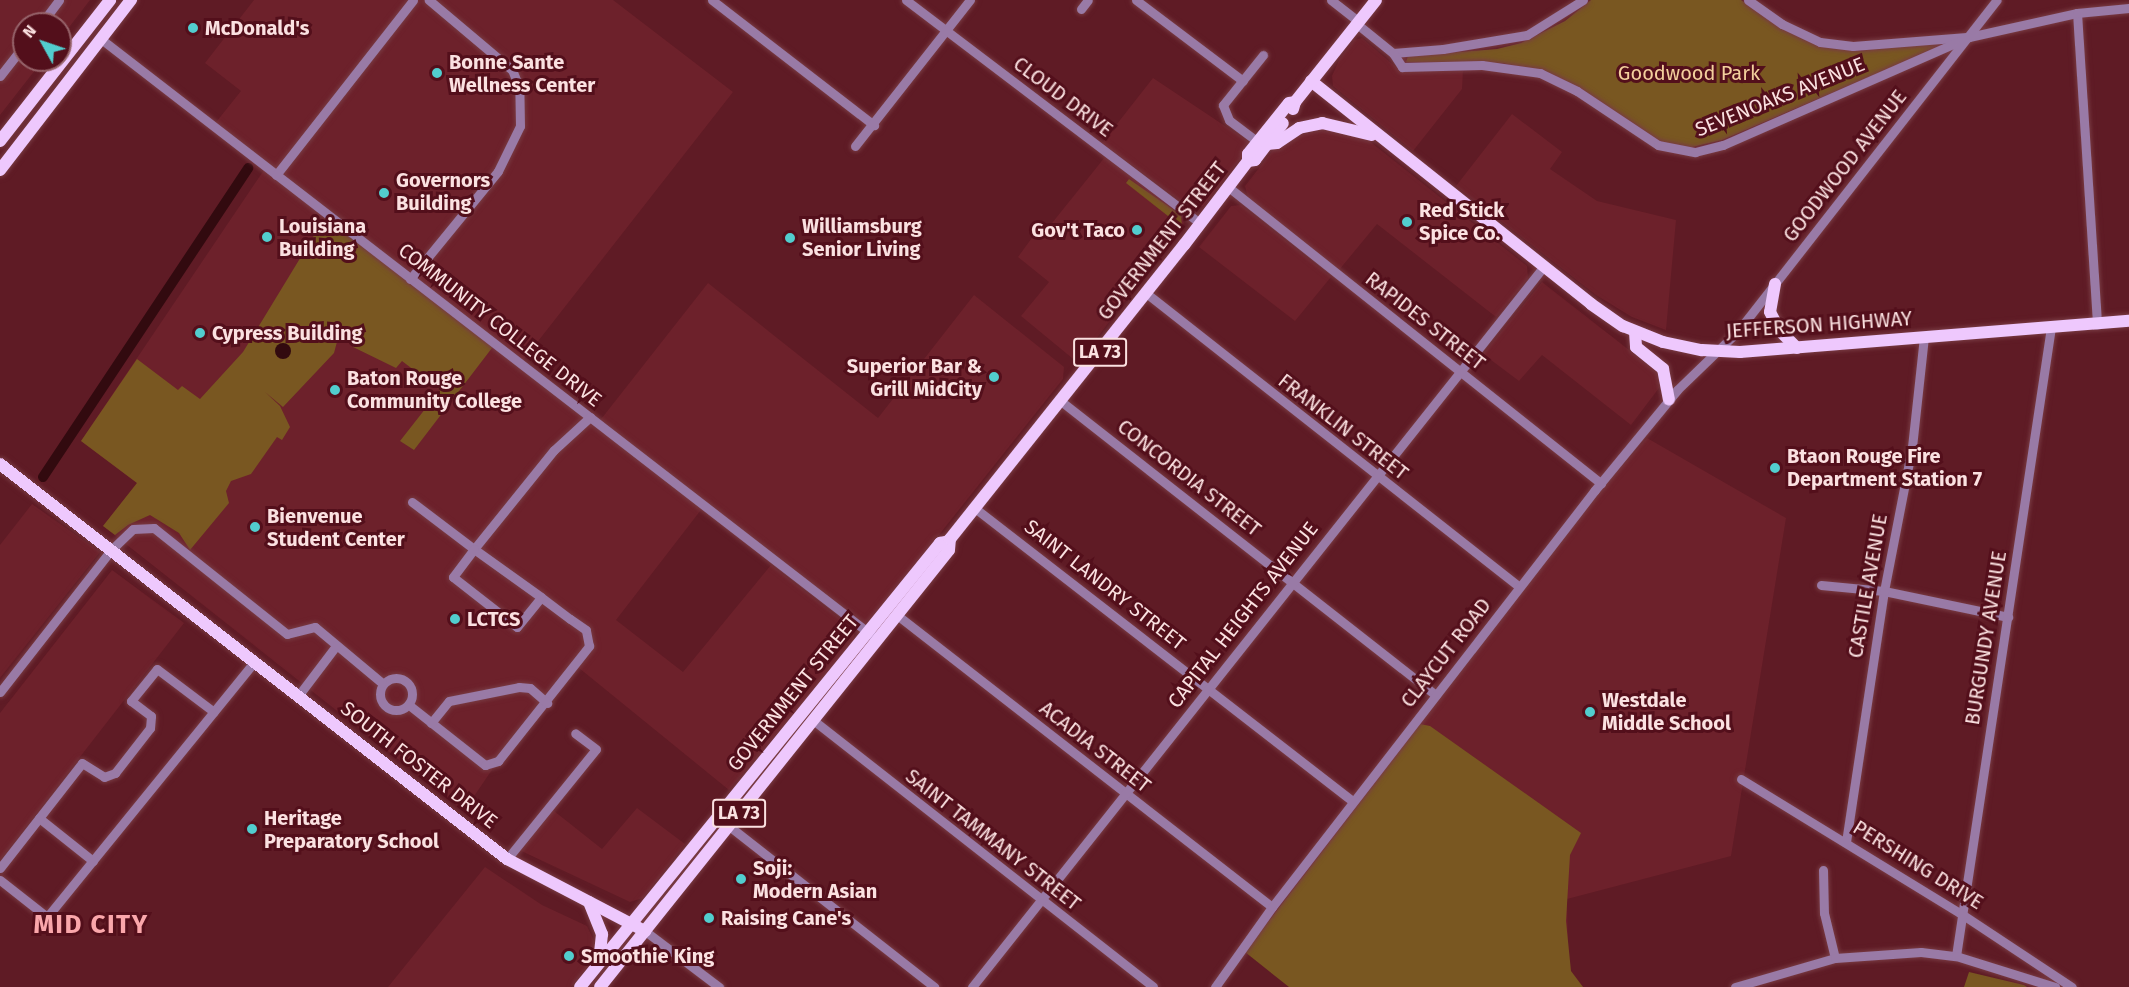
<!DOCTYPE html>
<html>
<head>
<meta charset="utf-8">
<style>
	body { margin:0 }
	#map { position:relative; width:2129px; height:987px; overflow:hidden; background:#5f1b25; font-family:"Fira Sans",sans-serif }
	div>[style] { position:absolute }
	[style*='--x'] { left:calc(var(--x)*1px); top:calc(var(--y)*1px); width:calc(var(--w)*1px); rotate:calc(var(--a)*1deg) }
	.built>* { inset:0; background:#6d212b }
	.green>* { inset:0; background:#795721 }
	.water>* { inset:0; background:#320a0f }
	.round { border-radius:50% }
	.canal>* { height:10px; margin:-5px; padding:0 5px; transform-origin:5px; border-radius:5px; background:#320a0f }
	.roads { filter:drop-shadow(0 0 2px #783b43) drop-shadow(0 0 2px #783b43) }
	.minor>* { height:9px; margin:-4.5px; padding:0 4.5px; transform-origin:4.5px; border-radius:4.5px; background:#997aa6 }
	.minor>.ring { margin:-4.5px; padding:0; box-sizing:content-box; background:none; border:9px solid #997aa6; border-radius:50% }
	.major>* { height:12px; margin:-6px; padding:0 6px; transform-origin:6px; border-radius:6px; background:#eec8fd }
	.dots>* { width:16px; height:16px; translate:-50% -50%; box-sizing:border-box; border:3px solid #530f1b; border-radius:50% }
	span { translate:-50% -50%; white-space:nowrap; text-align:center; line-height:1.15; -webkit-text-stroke:6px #530f1b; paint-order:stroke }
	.shield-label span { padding:2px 4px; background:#530f1b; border:2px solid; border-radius:4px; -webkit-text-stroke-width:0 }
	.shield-label { font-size:18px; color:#fbe1e1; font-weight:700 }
	.poi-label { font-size:20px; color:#fbe1e1; font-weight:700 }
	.left { translate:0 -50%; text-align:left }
	.right { translate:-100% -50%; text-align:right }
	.park-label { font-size:20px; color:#f3d09d }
	.street-label { font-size:20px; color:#fbe1e1 }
	.district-label { font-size:26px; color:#faa7ab; font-weight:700; letter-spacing:1.5px }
	.north { position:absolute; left:12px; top:12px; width:60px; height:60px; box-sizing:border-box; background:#530f1b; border:2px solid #96636a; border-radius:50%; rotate:310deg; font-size:16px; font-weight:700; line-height:24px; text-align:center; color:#fbe1e1 }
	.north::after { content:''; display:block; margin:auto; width:21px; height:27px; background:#52cdce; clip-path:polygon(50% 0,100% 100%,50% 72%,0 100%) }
</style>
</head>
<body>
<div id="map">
	<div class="built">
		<div style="clip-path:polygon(0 0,90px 0,60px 39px,60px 24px,24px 24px,24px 60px,43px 60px,0 115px)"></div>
		<div style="clip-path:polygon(254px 0,613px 0,733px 92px,521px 363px,598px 423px,708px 283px,878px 418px,974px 295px,1064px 367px,1063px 379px,873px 618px,860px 626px,704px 506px,616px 620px,683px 672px,771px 565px,853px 629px,855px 642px,729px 790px,579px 668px,498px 761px,464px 811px,103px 526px,137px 483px,81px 441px,266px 167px,213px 126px,241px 91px,205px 63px)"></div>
		<div style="clip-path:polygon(1362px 38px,1398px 69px,1463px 71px,1462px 89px,1413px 151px,1333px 86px,1332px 76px,1339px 60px,1354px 40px)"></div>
		<div style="clip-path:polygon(1153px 78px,1252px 144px,1203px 206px,1189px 207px,1102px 143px)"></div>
		<div style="clip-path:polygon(1512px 114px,1562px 152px,1550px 169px,1597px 201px,1676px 220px,1666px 330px,1632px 317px,1596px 295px,1456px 186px)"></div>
		<div style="clip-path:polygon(1330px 128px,1363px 136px,1527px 266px,1528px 278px,1496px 317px,1377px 224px,1339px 270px,1248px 198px,1245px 186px,1274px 149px,1291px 137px)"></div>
		<div style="clip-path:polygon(1105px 157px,1181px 215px,1184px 223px,1078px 363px,1021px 316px,1049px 282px,1018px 257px,1042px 224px,1048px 228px)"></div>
		<div style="clip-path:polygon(1241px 205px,1331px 277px,1295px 321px,1199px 247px,1231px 206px)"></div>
		<div style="clip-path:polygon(1542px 282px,1661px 375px,1662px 384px,1631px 425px,1542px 355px,1519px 381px,1483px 354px)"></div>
		<div style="clip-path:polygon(1647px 438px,1786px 518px,1731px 856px,1567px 899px,1568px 961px,1571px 972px,1583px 987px,1289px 987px,1287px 895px,1589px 504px)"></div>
		<div style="clip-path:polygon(32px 504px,100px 552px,0 678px,0 545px)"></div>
		<div style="clip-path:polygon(112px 570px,184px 623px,0 860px,0 713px)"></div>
		<div style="clip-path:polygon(549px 807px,602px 849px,637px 808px,685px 844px,643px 898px,630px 902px,515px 848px)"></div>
		<div style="clip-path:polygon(485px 867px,542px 905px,587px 926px,596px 945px,593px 960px,571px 987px,388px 987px)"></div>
	</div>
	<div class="green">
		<div style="clip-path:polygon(1591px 0,1741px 0,1784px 30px,1815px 44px,1860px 51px,1934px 40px,1944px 45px,1722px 140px,1688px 148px,1662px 143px,1549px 73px,1502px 63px,1406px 62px,1408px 56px,1497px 49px,1521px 43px,1565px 21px)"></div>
		<div style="clip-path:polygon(1129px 179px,1181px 215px,1182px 227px,1126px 183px)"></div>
		<div style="clip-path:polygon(327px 214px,495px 344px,414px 450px,400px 441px,440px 390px,402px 361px,396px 368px,353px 347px,353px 342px,338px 338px,334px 353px,283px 407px,265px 392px,280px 406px,290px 427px,282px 440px,277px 437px,251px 474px,231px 481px,226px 491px,229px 503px,190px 550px,179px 533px,150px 515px,128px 525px,115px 535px,103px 526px,137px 483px,81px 441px,137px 359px,178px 390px,182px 386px,200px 399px,243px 352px)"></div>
		<div style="clip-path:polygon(1420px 724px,1430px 726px,1581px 833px,1570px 855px,1566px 921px,1571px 971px,1583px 987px,1289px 987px,1245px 952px)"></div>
		<div style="clip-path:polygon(1969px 972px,2024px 985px,2027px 987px,1964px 987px)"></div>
	</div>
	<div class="water">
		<div class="round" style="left:275px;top:343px;width:16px;height:16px"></div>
	</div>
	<div class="canal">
		<div style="--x:43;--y:477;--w:371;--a:-56.4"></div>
	</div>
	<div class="roads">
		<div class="minor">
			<div style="--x:712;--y:0;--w:205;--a:37.7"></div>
			<div style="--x:906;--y:0;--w:368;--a:37.2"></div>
			<div style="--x:1136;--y:0;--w:134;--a:37.1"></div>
			<div style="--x:1331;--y:0;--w:36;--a:38"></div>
			<div style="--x:1748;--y:0;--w:42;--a:35.2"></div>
			<div style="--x:1782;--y:24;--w:42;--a:25.3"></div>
			<div style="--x:1820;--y:42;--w:33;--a:7"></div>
			<div style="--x:1853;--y:46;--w:114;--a:-4.5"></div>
			<div style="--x:1081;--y:9;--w:11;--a:-52"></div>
			<div style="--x:2077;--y:13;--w:312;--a:86.3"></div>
			<div style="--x:41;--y:24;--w:30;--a:-53"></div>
			<div style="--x:1357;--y:24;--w:46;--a:38.9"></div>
			<div style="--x:1393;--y:53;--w:50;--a:-4.6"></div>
			<div style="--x:1443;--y:49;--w:85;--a:-9.5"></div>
			<div style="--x:1527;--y:35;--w:66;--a:-32"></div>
			<div style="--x:101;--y:39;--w:976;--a:37.72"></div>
			<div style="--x:1393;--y:53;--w:17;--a:57"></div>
			<div style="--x:1402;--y:67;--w:80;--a:-1.4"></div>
			<div style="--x:1482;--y:65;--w:59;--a:7.9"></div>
			<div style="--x:1540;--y:73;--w:41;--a:25.9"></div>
			<div style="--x:1577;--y:91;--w:97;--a:33.7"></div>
			<div style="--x:1658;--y:145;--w:38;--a:11"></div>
			<div style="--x:1695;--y:152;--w:29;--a:-14"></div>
			<div style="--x:1723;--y:145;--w:269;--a:-23.7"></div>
			<div style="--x:1969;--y:37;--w:111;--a:-12.5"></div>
			<div style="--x:2077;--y:13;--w:52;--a:-5.5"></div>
			<div style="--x:0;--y:76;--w:39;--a:-52"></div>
			<div style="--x:1258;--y:142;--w:36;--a:-143"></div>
			<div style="--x:1229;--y:120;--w:16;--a:-112"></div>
			<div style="--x:1223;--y:105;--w:64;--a:-51.3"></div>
			<div style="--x:855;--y:146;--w:186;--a:-51.8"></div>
			<div style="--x:276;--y:175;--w:222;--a:-51.9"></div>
			<div style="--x:1227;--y:186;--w:478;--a:38.5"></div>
			<div style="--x:410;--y:279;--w:139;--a:-50.8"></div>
			<div style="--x:498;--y:171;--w:50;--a:-63.9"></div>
			<div style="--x:520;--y:126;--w:39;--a:-91"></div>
			<div style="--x:519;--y:87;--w:18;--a:-112"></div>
			<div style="--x:512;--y:70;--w:109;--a:-139.9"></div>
			<div style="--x:1146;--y:293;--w:475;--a:38.2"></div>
			<div style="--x:1062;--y:402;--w:475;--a:38.1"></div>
			<div style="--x:412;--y:502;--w:78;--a:37.2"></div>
			<div style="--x:474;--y:549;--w:127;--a:-51.1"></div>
			<div style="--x:554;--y:450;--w:49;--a:-42.5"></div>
			<div style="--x:976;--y:509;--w:477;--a:37.8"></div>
			<div style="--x:1821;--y:585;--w:63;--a:5.4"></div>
			<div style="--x:1884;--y:591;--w:127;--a:11.8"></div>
			<div style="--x:897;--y:615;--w:475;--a:37.9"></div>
			<div class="ring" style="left:380px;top:678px;width:23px;height:23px"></div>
			<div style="--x:0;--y:692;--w:180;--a:-52"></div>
			<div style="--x:111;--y:550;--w:30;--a:-44"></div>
			<div style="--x:133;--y:529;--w:21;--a:-3"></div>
			<div style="--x:154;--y:528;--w:170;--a:38.6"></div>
			<div style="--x:287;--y:634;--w:29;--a:-14"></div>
			<div style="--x:315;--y:627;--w:87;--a:39.9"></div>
			<div style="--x:298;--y:696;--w:63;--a:-52.8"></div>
			<div style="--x:409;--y:705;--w:97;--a:38.3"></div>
			<div style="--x:485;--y:765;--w:14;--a:-17"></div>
			<div style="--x:498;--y:761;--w:147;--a:-51.6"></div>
			<div style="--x:589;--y:646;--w:16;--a:-101"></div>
			<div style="--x:586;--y:630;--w:19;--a:-145"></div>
			<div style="--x:570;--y:619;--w:36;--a:-143"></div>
			<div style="--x:541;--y:597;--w:82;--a:-144.4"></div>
			<div style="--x:474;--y:549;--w:35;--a:127"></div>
			<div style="--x:453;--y:577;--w:81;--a:38"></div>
			<div style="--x:517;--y:627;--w:38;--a:-51"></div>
			<div style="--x:813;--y:720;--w:432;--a:38.1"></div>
			<div style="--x:431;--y:723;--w:28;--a:-51"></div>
			<div style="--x:449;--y:701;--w:71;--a:-11.3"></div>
			<div style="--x:519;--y:687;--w:11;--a:5"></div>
			<div style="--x:530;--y:688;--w:23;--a:41"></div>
			<div style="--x:1741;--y:779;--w:257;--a:31.5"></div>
			<div style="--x:1960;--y:913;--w:134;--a:33.5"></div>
			<div style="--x:39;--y:818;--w:69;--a:38.5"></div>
			<div style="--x:729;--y:826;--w:261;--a:38.1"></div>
			<div style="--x:1846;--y:842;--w:254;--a:-81.4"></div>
			<div style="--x:1884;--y:591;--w:147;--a:-79"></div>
			<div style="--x:1912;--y:447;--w:111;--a:-83.8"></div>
			<div style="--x:507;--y:859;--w:141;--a:-51"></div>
			<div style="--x:596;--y:749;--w:26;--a:-143"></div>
			<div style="--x:0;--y:868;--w:133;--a:-52"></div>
			<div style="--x:82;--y:763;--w:26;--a:32"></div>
			<div style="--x:104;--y:777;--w:12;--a:-20"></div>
			<div style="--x:115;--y:773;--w:57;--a:-52.1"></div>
			<div style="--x:150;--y:728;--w:12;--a:-85"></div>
			<div style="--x:151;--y:716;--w:25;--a:-143"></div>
			<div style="--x:131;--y:701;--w:41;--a:-50.9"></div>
			<div style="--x:157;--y:669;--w:71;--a:37"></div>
			<div style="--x:1823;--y:870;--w:43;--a:88.7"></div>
			<div style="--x:1824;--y:913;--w:46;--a:76.3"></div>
			<div style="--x:0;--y:880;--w:60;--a:38.2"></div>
			<div style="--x:47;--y:917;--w:328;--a:-50.9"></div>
			<div style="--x:645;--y:931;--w:93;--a:37.1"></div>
			<div style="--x:1956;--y:956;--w:636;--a:-81.41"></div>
			<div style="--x:972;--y:987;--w:920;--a:-51.57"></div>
			<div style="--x:1215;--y:987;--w:98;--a:-54.5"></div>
			<div style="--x:1272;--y:907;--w:527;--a:-52.24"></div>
			<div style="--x:1595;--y:490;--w:129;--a:-50.6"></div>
			<div style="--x:1677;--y:390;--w:85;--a:-44"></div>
			<div style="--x:1738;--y:331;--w:420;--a:-52"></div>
			<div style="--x:1735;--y:987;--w:104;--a:-16.2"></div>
			<div style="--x:1835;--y:958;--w:86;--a:-4"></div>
			<div style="--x:1921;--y:952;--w:35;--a:7"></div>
			<div style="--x:1956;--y:956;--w:104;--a:17.4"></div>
		</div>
		<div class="major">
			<div style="--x:1311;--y:81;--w:358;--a:38.5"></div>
			<div style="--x:1591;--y:304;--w:39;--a:35"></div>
			<div style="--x:1623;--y:326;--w:43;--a:21.8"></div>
			<div style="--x:1663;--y:342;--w:40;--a:12"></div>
			<div style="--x:1702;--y:350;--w:38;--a:3"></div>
			<div style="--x:1740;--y:352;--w:390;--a:-4.6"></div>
			<div style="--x:1293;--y:109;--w:7;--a:-74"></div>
			<div style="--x:1295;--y:102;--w:130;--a:-51.5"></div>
			<div style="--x:0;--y:141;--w:179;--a:-52"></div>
			<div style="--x:1267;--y:144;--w:10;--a:-6"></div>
			<div style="--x:1277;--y:143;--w:27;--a:-34"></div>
			<div style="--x:1299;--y:128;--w:24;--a:-12"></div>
			<div style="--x:1322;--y:123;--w:51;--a:13.5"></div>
			<div style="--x:1248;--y:161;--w:7;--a:-8"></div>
			<div style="--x:1255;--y:160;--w:46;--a:-52.9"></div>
			<div style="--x:0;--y:170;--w:215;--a:-52.4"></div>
			<div style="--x:1775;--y:284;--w:28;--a:100"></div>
			<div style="--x:1770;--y:312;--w:21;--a:62"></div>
			<div style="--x:1780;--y:331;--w:24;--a:45"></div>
			<div style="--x:1635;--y:332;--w:15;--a:86"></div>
			<div style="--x:1636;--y:347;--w:35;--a:39"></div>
			<div style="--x:1663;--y:369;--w:31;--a:79"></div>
			<div style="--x:0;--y:464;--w:643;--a:37.92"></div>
			<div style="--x:507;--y:859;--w:156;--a:27.6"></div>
			<div style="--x:589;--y:902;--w:35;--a:68"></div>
			<div style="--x:602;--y:934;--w:29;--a:96"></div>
			<div style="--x:580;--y:987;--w:572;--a:-50.96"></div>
			<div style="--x:940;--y:543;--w:9;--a:-13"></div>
			<div style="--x:600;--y:987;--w:559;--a:-51.39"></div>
			<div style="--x:949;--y:550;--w:11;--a:-85"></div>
			<div style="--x:950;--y:539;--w:376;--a:-51.5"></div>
			<div style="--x:1184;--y:245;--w:106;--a:-52.7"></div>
			<div style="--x:1248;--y:161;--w:7;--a:-90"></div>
			<div style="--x:1248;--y:154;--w:65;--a:-51.2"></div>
			<div style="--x:1289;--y:103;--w:6;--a:-9"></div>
		</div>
	</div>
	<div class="dots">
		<div style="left:193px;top:28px;background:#52cdce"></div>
		<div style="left:437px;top:73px;background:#52cdce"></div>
		<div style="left:384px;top:193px;background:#52cdce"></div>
		<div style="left:1407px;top:222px;background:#52cdce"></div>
		<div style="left:1137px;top:230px;background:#52cdce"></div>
		<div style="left:267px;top:237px;background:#52cdce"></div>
		<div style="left:790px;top:238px;background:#52cdce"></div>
		<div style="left:200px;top:333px;background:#52cdce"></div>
		<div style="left:994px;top:377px;background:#52cdce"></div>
		<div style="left:335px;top:390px;background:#52cdce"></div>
		<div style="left:1775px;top:468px;background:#52cdce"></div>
		<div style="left:255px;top:527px;background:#52cdce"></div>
		<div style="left:455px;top:619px;background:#52cdce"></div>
		<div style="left:1590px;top:712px;background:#52cdce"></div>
		<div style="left:252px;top:829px;background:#52cdce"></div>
		<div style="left:741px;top:879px;background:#52cdce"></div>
		<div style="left:709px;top:918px;background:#52cdce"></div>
		<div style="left:569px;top:956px;background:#52cdce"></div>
	</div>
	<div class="shield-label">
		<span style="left:1100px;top:352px">LA 73</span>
		<span style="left:739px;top:813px">LA 73</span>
	</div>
	<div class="poi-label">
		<span class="left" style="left:205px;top:28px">McDonald's</span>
		<span class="left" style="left:449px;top:74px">Bonne Sante<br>Wellness Center</span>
		<span class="left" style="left:396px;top:192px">Governors<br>Building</span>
		<span class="left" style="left:1419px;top:222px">Red Stick<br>Spice Co.</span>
		<span class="left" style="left:279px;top:238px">Louisiana<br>Building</span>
		<span class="left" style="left:802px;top:238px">Williamsburg<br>Senior Living</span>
		<span class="right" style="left:1125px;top:230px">Gov't Taco</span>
		<span class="left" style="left:212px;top:333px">Cypress Building</span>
		<span class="right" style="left:982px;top:378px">Superior Bar &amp;<br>Grill MidCity</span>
		<span class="left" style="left:347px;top:390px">Baton Rouge<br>Community College</span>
		<span class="left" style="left:1787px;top:468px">Btaon Rouge Fire<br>Department Station 7</span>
		<span class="left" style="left:267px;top:528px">Bienvenue<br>Student Center</span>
		<span class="left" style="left:467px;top:619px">LCTCS</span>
		<span class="left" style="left:1602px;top:712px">Westdale<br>Middle School</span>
		<span class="left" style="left:264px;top:830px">Heritage<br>Preparatory School</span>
		<span class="left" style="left:753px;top:880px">Soji:<br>Modern Asian</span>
		<span class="left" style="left:721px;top:918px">Raising Cane's</span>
		<span class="left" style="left:581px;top:956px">Smoothie King</span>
	</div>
	<div class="park-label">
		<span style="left:1689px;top:73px">Goodwood Park</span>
	</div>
	<div class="street-label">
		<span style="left:1063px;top:97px;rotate:37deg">CLOUD DRIVE</span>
		<span style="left:1780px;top:97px;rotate:-22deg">SEVENOAKS AVENUE</span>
		<span style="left:1845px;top:166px;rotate:-52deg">GOODWOOD AVENUE</span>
		<span style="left:1162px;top:241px;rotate:-52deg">GOVERNMENT STREET</span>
		<span style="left:1425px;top:321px;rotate:38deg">RAPIDES STREET</span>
		<span style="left:500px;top:325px;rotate:38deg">COMMUNITY COLLEGE DRIVE</span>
		<span style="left:1819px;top:325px;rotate:-4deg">JEFFERSON HIGHWAY</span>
		<span style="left:1343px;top:427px;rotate:38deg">FRANKLIN STREET</span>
		<span style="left:1189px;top:478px;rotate:38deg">CONCORDIA STREET</span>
		<span style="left:1105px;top:585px;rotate:38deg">SAINT LANDRY STREET</span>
		<span style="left:1868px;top:586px;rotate:-80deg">CASTILE AVENUE</span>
		<span style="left:1243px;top:615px;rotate:-52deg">CAPITAL HEIGHTS AVENUE</span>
		<span style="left:1986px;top:638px;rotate:-81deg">BURGUNDY AVENUE</span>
		<span style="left:1446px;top:653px;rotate:-52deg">CLAYCUT ROAD</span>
		<span style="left:793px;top:693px;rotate:-51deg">GOVERNMENT STREET</span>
		<span style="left:1095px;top:747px;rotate:38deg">ACADIA STREET</span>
		<span style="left:419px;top:765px;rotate:38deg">SOUTH FOSTER DRIVE</span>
		<span style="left:993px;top:840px;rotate:38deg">SAINT TAMMANY STREET</span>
		<span style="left:1918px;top:865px;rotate:32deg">PERSHING DRIVE</span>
	</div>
	<div class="district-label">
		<span style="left:91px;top:925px">MID CITY</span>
	</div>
	<div class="north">N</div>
</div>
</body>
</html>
